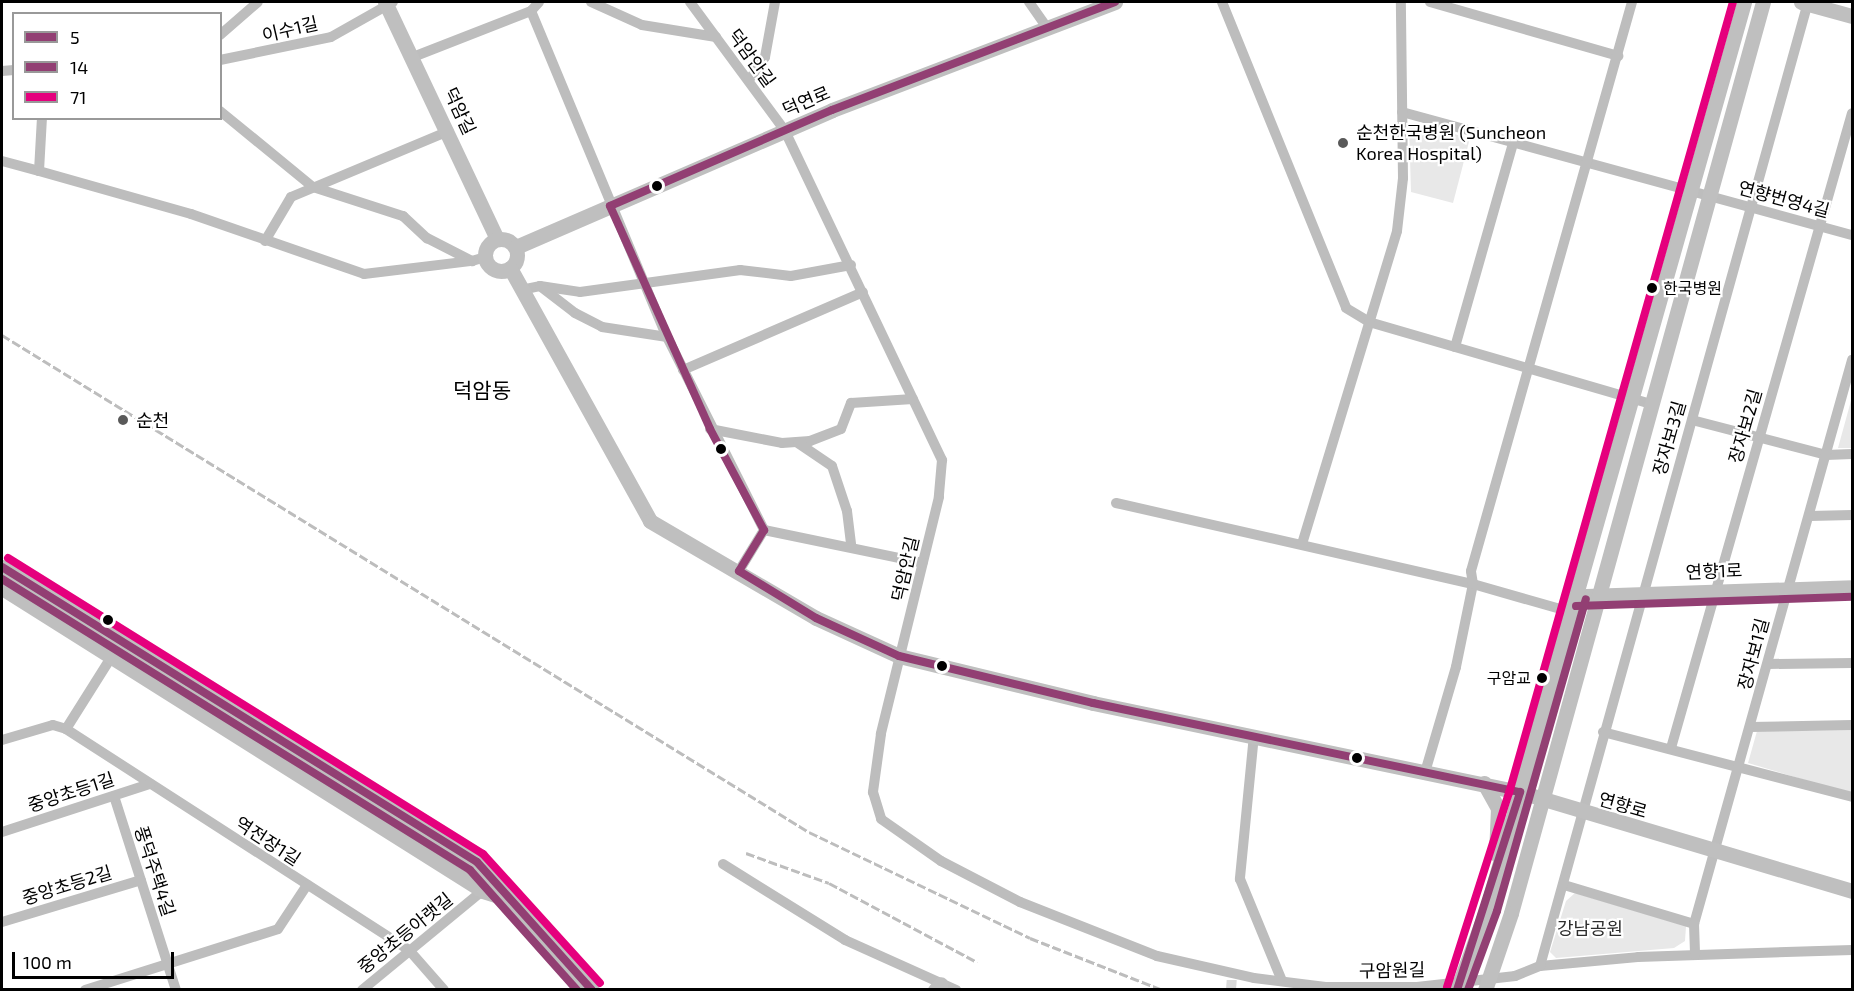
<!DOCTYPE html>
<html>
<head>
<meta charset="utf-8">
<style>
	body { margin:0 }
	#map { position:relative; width:1854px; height:991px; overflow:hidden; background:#fff; font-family:"Exo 2","Noto Sans KR",sans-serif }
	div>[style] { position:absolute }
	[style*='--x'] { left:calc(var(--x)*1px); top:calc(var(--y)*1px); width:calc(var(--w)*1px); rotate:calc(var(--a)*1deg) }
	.green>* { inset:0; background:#e8e8e8 }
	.street-tunnel>* { height:10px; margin-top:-5px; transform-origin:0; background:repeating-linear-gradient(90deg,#d9d9d9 0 10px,transparent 0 15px) }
	.street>* { height:10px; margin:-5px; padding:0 5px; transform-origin:5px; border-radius:5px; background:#bdbdbd }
	.secondary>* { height:15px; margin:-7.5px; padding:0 7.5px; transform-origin:7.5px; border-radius:7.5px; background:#bfbfbf }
	.secondary>.ring { margin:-7.5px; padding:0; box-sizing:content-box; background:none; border:15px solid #bfbfbf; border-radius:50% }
	.rail>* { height:3px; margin-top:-1.5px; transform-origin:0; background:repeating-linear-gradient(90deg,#bdbdbd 0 9px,transparent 0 12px) }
	.secondary-bridge>* { height:15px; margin:-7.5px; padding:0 7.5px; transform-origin:7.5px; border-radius:7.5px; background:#bfbfbf }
	.bus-1>* { height:8px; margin:-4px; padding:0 4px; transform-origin:4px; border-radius:4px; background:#923f73 }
	.bus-2>* { height:8px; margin:-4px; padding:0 4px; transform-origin:4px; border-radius:4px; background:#923f73 }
	.bus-3>* { height:8px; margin:-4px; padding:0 4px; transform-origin:4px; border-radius:4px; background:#e5007d }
	.dots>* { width:16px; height:16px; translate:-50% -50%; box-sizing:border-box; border:3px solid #fff; border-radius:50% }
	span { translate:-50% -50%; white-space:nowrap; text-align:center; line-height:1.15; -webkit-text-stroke:4.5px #fff; paint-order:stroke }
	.bus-label { font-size:16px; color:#000 }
	.left { translate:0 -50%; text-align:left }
	.right { translate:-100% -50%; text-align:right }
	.street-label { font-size:18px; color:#000 }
	.poi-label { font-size:18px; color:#000 }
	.park-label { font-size:18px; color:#2d2d2d }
	.quarter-label { font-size:21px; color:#000 }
	.frame { position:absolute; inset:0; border:3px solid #000; pointer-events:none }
	.legend { position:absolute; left:12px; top:12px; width:210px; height:108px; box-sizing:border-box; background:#fff; border:2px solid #999; margin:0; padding:8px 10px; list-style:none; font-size:18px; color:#000 }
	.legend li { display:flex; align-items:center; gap:12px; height:30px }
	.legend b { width:30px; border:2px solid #999 }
	.scale { position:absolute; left:12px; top:952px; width:162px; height:27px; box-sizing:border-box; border:3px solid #000; border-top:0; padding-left:8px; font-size:18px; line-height:21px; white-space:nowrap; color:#000; -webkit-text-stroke:4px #fff; paint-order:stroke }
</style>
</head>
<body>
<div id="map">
	<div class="green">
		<div style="clip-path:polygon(1409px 123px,1470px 138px,1453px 203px,1411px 192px)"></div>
		<div style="clip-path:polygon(1852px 397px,1852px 448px,1838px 448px)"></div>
		<div style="clip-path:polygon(1852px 730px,1852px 794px,1748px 763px,1757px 731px)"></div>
		<div style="clip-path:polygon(1575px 893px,1686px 926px,1685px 941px,1674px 948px,1556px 958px,1550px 952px,1566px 901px)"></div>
	</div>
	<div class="street-tunnel">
		<div style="--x:1231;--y:990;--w:16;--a:-86"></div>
	</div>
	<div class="street">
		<div style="--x:591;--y:2;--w:56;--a:24.3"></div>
		<div style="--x:642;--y:25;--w:75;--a:9.2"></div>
		<div style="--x:690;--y:2;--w:160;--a:53.6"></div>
		<div style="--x:785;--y:131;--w:365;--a:64.5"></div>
		<div style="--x:942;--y:460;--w:37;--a:95"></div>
		<div style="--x:939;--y:497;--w:244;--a:103.8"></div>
		<div style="--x:881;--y:734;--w:59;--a:97.9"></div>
		<div style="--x:873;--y:792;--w:28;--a:73"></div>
		<div style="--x:881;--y:819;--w:73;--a:35"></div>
		<div style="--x:941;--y:861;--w:89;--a:27.4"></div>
		<div style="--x:1020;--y:902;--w:147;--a:21.5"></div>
		<div style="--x:1157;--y:956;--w:99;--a:12.8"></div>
		<div style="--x:1254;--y:978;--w:72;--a:7.2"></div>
		<div style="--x:1325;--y:987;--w:92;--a:0"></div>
		<div style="--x:1417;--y:987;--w:99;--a:-6.4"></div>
		<div style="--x:1515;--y:976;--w:27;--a:-22"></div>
		<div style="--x:1540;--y:966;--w:98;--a:-5.2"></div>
		<div style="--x:1638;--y:957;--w:214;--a:-1.9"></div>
		<div style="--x:1029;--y:2;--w:32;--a:55"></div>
		<div style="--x:1222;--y:2;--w:330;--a:67.9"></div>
		<div style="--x:1346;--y:308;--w:27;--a:31"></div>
		<div style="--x:1369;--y:322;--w:291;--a:16.2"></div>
		<div style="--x:1430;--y:2;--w:196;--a:16"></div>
		<div style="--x:531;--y:11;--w:353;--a:67.4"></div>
		<div style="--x:667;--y:337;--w:216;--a:63.3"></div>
		<div style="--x:764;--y:530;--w:48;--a:121.4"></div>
		<div style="--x:220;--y:35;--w:50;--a:-41"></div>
		<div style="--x:413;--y:57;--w:127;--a:-21.3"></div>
		<div style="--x:531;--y:11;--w:12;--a:-48"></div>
		<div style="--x:220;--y:60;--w:113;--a:-11.7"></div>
		<div style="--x:331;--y:37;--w:71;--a:-29.4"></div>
		<div style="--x:2;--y:71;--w:12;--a:-5"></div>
		<div style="--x:749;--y:80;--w:28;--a:-55"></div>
		<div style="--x:765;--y:57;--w:56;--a:-79.7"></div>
		<div style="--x:220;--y:111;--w:120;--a:39.3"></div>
		<div style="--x:313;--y:187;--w:95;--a:17.9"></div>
		<div style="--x:403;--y:216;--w:33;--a:43"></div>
		<div style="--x:427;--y:238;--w:51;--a:27.1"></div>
		<div style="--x:472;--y:261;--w:14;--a:-17"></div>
		<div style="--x:1402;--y:112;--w:467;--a:15.3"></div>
		<div style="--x:2;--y:161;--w:38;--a:15"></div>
		<div style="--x:39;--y:171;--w:53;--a:-86.8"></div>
		<div style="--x:39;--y:171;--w:158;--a:15.8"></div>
		<div style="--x:191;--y:214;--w:183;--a:19.1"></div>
		<div style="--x:364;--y:274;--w:109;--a:-6.9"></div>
		<div style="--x:265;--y:241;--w:51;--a:-59.4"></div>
		<div style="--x:291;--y:197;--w:171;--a:-22.7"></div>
		<div style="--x:540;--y:286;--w:40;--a:8.5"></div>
		<div style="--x:580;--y:292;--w:162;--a:-7.8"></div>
		<div style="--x:740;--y:270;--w:51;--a:6.7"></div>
		<div style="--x:791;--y:276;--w:61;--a:-10.4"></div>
		<div style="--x:521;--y:290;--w:19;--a:-12"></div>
		<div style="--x:540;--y:286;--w:44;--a:37.6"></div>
		<div style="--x:575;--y:313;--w:30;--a:27"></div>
		<div style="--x:602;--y:327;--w:66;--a:8.7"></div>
		<div style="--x:1455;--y:347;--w:212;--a:-74.1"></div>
		<div style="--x:683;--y:370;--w:196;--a:-23.4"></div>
		<div style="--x:1692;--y:420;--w:138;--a:14.6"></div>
		<div style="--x:1826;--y:455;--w:26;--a:-2"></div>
		<div style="--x:710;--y:429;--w:73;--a:11"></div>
		<div style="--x:782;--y:443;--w:28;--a:-4"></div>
		<div style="--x:810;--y:441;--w:33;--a:-21"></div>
		<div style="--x:841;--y:429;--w:28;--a:-69"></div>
		<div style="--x:851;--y:403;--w:62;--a:-3.7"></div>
		<div style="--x:798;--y:443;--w:41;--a:34.1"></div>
		<div style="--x:832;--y:466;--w:47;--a:71.6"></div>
		<div style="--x:847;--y:511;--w:35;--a:83"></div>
		<div style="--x:1116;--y:503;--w:366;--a:12.8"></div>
		<div style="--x:1473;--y:584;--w:85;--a:101.6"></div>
		<div style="--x:1456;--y:667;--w:106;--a:106.4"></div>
		<div style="--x:1810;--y:516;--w:42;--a:-1.4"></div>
		<div style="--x:764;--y:530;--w:162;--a:11.7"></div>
		<div style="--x:1302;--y:544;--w:327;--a:-73.1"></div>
		<div style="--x:1397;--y:231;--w:53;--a:-83.5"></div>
		<div style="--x:1403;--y:178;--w:176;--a:-90.7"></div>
		<div style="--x:1571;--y:612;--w:102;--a:-164.1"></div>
		<div style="--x:1473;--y:584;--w:13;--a:-99"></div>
		<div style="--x:1471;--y:571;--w:591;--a:-74.2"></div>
		<div style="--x:1768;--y:664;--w:84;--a:-0.7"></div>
		<div style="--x:1750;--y:727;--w:102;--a:-1.1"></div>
		<div style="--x:66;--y:729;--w:408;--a:32.8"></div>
		<div style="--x:409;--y:950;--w:53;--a:48.8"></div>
		<div style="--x:1603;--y:732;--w:257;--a:14.6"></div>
		<div style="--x:1254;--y:735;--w:145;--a:95.6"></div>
		<div style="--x:1240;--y:879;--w:110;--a:67.6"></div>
		<div style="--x:2;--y:740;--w:53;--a:-16.4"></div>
		<div style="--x:53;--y:725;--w:14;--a:17"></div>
		<div style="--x:66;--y:729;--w:86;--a:-57.8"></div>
		<div style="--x:1671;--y:748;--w:660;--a:-74.09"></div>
		<div style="--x:114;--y:796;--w:204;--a:72.3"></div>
		<div style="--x:2;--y:832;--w:156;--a:-18"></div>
		<div style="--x:723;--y:864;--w:144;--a:31.9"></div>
		<div style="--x:845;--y:940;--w:122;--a:24.2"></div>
		<div style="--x:1564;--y:885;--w:136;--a:16.7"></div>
		<div style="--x:1694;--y:924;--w:586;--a:-74.35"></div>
		<div style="--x:2;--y:922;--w:145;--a:-16.8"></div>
		<div style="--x:1694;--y:924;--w:31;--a:88"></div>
		<div style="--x:1540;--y:966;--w:1001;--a:-74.46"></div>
		<div style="--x:85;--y:990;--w:202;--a:-17.5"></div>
		<div style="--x:278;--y:929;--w:53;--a:-56.6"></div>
		<div style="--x:362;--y:990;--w:163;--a:-39.5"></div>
	</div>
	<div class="secondary">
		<div style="--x:385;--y:2;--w:262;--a:64.7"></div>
		<div style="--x:1801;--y:2;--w:53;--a:15.4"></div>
		<div class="ring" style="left:485px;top:239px;width:17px;height:17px"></div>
		<div style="--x:516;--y:247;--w:344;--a:-23.4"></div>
		<div style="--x:832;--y:110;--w:303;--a:-20.9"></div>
		<div style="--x:510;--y:268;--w:289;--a:61"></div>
		<div style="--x:650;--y:521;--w:192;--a:30.3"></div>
		<div style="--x:816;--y:618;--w:91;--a:24.6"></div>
		<div style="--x:899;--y:656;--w:200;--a:13.6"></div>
		<div style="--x:1093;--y:703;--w:436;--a:11.8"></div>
		<div style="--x:1520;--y:792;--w:346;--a:16.6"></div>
		<div style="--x:2;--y:567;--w:559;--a:31.84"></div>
		<div style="--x:477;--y:862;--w:172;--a:48.1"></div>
		<div style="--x:2;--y:588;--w:568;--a:32.21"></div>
		<div style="--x:483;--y:891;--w:25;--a:18"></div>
		<div style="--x:1586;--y:596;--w:266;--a:-1.9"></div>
		<div style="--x:1484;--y:783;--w:29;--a:61"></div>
		<div style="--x:1498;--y:808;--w:46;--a:92.5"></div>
		<div style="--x:1487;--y:908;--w:942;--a:-74.16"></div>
		<div style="--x:1511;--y:913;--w:945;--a:-74.54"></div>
		<div style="--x:935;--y:990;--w:8;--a:-45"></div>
	</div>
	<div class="rail">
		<div style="--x:2;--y:335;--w:948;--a:31.63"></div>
		<div style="--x:809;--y:832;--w:245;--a:25.6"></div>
		<div style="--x:1030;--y:938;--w:143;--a:21.4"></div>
		<div style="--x:746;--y:853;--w:88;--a:19.9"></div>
		<div style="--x:829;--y:883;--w:168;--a:28.1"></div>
	</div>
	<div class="secondary-bridge">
		<div style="--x:1457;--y:990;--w:87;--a:-69.9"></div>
		<div style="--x:1485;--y:990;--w:81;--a:-71.3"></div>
	</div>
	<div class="bus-1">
		<div style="--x:610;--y:206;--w:242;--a:-23.4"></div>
		<div style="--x:832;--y:110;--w:303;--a:-20.9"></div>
		<div style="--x:610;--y:206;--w:244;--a:65.8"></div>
		<div style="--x:710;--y:429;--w:115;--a:61.9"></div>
		<div style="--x:764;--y:530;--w:48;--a:121.4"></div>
		<div style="--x:2;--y:567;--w:559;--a:31.84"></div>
		<div style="--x:477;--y:862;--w:172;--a:48.1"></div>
		<div style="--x:739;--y:571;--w:90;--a:31.4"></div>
		<div style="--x:816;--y:618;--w:91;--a:24.6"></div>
		<div style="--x:899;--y:656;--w:200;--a:13.6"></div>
		<div style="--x:1093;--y:703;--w:436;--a:11.8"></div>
		<div style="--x:1457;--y:990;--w:208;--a:-72.3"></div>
	</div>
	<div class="bus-2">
		<div style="--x:2;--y:579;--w:551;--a:31.87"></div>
		<div style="--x:470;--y:870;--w:161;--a:48.3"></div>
		<div style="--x:1576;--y:606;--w:276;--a:-1.9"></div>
		<div style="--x:1468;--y:990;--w:84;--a:-69.8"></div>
		<div style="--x:1497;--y:911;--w:324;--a:-74.1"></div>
	</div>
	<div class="bus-3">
		<div style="--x:8;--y:558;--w:560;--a:31.93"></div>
		<div style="--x:483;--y:854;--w:174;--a:47.8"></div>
		<div style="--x:1447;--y:987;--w:204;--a:-72.3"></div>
		<div style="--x:1509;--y:793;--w:822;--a:-74.19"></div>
	</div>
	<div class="dots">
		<div style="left:1343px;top:143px;background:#595959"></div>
		<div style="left:657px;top:186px;background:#000"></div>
		<div style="left:1652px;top:288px;background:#000"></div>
		<div style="left:123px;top:420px;background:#595959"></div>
		<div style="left:721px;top:449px;background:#000"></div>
		<div style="left:108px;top:620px;background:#000"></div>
		<div style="left:942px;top:666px;background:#000"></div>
		<div style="left:1542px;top:678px;background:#000"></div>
		<div style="left:1357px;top:758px;background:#000"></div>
	</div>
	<div class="bus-label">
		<span class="left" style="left:1663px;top:288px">한국병원</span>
		<span class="right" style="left:1531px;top:678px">구암교</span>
	</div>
	<div class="street-label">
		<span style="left:290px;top:29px;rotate:-13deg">이수1길</span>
		<span style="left:752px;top:58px;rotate:54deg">덕암안길</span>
		<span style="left:806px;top:101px;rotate:-23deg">덕연로</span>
		<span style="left:460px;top:111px;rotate:65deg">덕암길</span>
		<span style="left:1784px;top:199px;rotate:15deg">연향번영4길</span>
		<span style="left:1745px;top:426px;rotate:-74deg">장자보2길</span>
		<span style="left:1669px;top:438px;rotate:-74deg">장자보3길</span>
		<span style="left:905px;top:569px;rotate:-77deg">덕암안길</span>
		<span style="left:1714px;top:571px;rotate:-2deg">연향1로</span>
		<span style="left:1753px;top:654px;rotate:-75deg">장자보1길</span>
		<span style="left:71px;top:792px;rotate:-18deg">중앙초등1길</span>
		<span style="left:1623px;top:805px;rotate:16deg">연향로</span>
		<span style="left:268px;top:841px;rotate:33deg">역전장1길</span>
		<span style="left:155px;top:871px;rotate:72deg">풍덕주택4길</span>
		<span style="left:67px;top:885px;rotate:-17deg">중앙초등2길</span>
		<span style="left:405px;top:933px;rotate:-39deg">중앙초등아랫길</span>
		<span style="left:1392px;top:970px;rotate:-1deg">구암원길</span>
	</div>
	<div class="poi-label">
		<span class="left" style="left:1356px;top:143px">순천한국병원 (Suncheon<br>Korea Hospital)</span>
		<span class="left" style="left:136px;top:420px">순천</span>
	</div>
	<div class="park-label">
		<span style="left:1590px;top:928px">강남공원</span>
	</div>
	<div class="quarter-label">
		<span style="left:482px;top:390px">덕암동</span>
	</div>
	<div class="frame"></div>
	<ul class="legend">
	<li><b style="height:8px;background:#923f73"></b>5</li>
	<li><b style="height:8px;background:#923f73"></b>14</li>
	<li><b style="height:8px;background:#e5007d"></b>71</li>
	</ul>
	<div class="scale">100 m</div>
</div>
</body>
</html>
